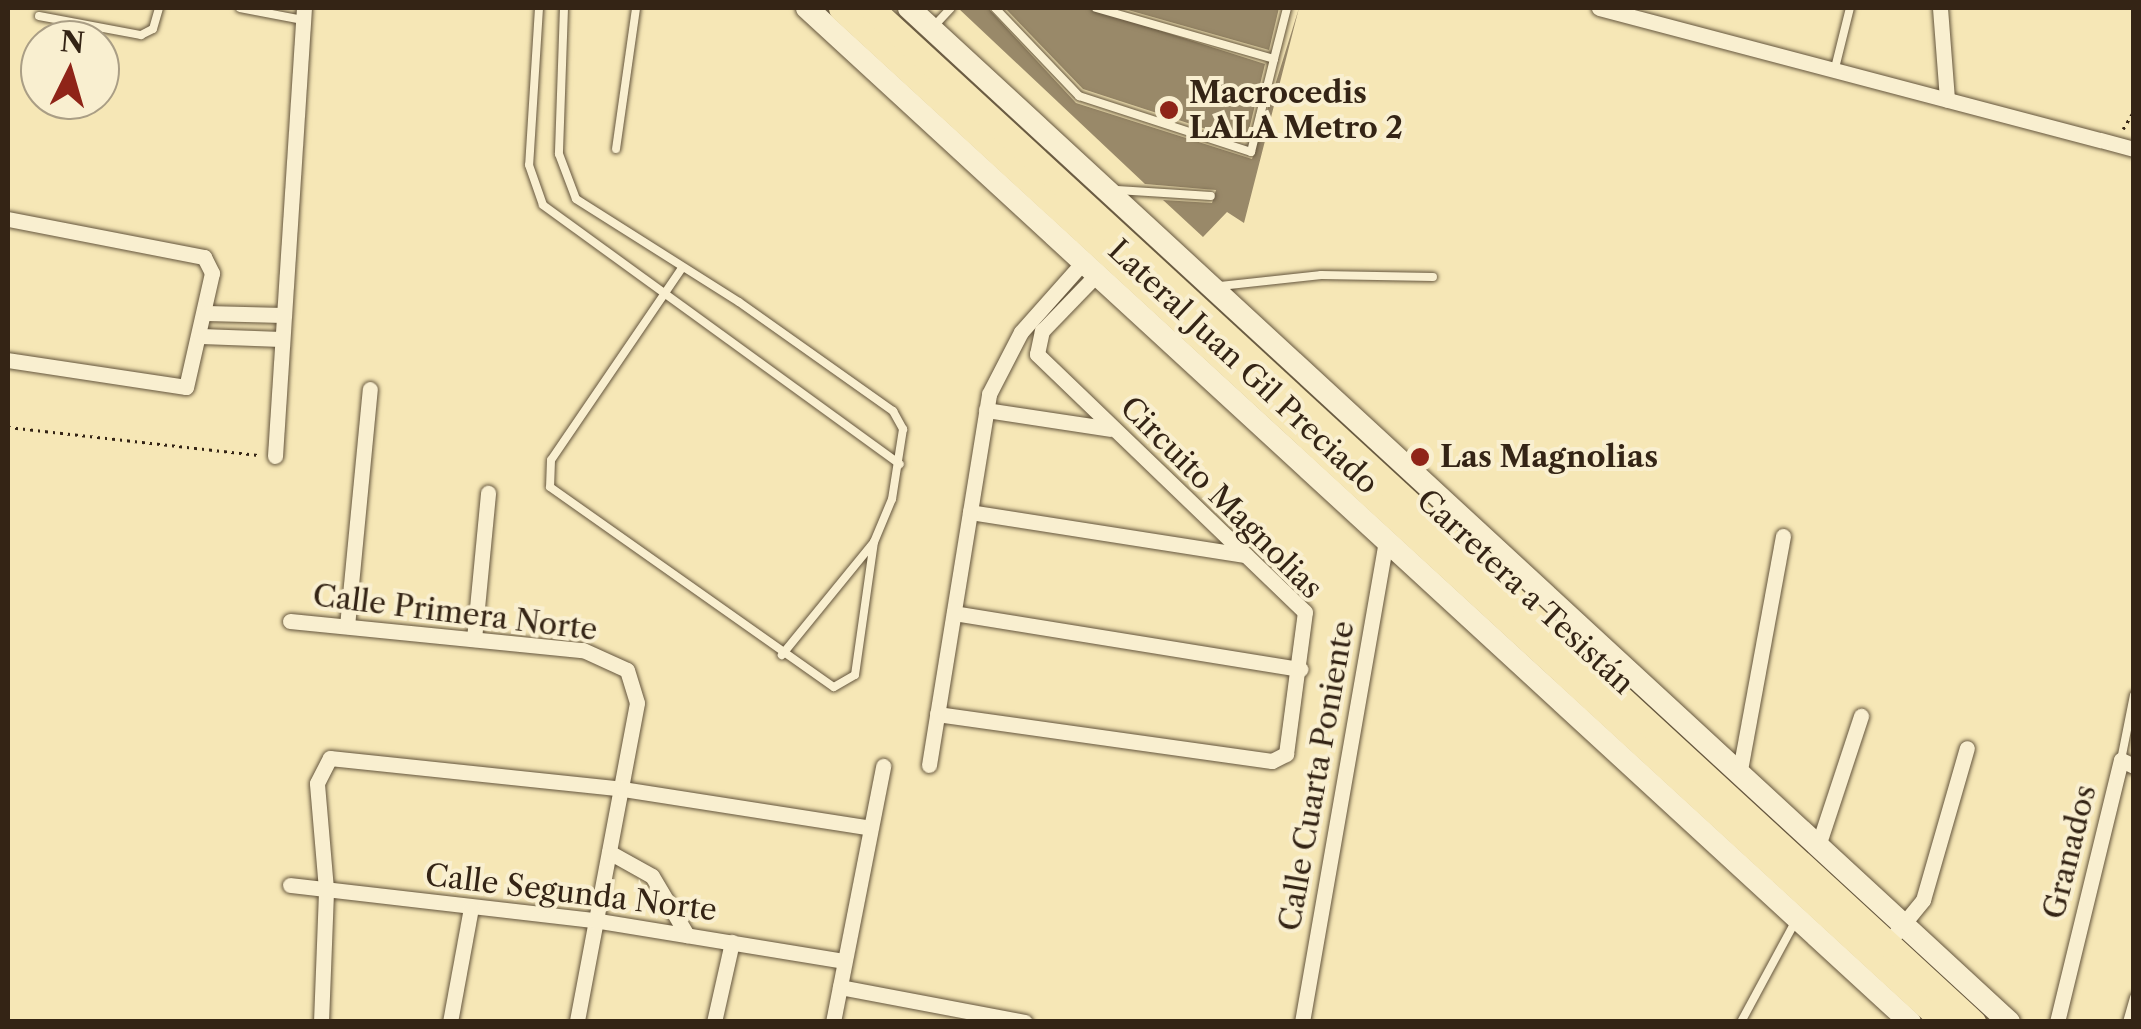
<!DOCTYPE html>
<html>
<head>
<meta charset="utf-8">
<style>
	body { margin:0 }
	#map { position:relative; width:2141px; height:1029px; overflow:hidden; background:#f6e7b6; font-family:"Libre Caslon Text",serif }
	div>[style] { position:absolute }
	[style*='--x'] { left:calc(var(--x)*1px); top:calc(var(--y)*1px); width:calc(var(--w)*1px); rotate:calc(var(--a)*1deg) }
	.building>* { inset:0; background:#998969 }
	.path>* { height:2.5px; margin-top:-1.25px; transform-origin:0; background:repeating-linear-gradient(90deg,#342415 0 2.5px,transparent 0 7.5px) }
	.roads { filter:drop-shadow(0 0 2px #64553d) drop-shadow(0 0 2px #64553d) }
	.lane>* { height:8px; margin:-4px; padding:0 4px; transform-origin:4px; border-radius:4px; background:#f9efd0 }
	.street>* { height:15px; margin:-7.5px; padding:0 7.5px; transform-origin:7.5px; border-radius:7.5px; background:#f9efd0 }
	.secondary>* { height:22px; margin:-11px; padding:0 11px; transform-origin:11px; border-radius:11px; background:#f9efd0 }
	.primary>* { height:25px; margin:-12.5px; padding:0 12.5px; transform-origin:12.5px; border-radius:12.5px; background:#f6e7b6 }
	.dots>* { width:28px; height:28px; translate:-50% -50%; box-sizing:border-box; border:5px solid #f9efd0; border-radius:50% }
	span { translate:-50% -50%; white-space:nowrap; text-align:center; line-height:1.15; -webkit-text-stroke:8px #f9efd0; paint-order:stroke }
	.poi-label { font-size:30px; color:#342415; font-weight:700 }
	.left { translate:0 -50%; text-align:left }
	.street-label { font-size:30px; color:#342415 }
	.frame { position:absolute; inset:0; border:10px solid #342415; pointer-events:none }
	.north { position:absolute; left:20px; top:20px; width:100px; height:100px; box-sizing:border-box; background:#f9efd0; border:2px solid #aa9e85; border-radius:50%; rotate:5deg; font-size:28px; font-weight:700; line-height:40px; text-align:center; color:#342415 }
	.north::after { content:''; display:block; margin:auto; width:35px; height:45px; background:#8f2418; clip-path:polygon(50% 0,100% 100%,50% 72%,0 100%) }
</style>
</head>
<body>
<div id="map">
	<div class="building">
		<div style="clip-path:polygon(958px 8px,988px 8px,1076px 103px,1252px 159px,1299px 8px,1244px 223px,1227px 212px,1203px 237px,1163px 200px,1212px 203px,1216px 190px,1145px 184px)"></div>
		<div style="clip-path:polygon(1005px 8px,1089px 8px,1265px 64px,1246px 142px,1083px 89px)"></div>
		<div style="clip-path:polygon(1121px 8px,1279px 8px,1269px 50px)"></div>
	</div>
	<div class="path">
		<div style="--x:2123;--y:129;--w:21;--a:-59"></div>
		<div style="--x:8;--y:427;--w:253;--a:6.4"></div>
	</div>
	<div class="roads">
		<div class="lane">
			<div style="--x:240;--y:8;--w:64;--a:10.8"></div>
			<div style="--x:539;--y:8;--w:157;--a:93.6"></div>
			<div style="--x:529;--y:165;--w:42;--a:70.7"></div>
			<div style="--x:543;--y:205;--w:441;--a:36"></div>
			<div style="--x:564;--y:8;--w:146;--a:92"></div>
			<div style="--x:559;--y:154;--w:48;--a:69.3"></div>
			<div style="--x:576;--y:199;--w:193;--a:32.3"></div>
			<div style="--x:739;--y:302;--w:189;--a:35.3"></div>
			<div style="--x:893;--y:411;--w:21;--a:61"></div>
			<div style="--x:903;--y:429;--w:71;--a:98.9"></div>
			<div style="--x:892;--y:499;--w:47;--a:112.7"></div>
			<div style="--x:874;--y:542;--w:146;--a:129.2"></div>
			<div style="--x:995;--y:8;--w:122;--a:46.3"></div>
			<div style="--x:1079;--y:96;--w:181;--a:18"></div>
			<div style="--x:1251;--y:152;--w:96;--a:-76.1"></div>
			<div style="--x:1274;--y:59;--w:185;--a:-164"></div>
			<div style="--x:39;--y:16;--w:104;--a:10.6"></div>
			<div style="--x:141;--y:35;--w:13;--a:-27"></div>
			<div style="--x:153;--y:29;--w:22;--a:-74"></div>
			<div style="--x:935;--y:25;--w:23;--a:-47"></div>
			<div style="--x:1274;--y:59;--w:53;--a:-75.7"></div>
			<div style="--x:1835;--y:68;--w:62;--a:-76"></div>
			<div style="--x:616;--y:149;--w:142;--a:-81.9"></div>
			<div style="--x:1117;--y:190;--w:94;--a:3.7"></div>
			<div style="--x:682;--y:268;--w:232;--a:124.3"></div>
			<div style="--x:551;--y:460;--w:27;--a:92"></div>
			<div style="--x:550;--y:487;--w:347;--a:35.2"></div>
			<div style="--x:834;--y:687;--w:24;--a:-30"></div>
			<div style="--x:855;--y:675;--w:134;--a:-81.9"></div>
			<div style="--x:1220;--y:286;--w:102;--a:-6.2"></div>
			<div style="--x:1321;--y:275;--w:112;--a:1"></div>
			<div style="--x:2121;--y:760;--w:66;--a:-78.7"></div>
			<div style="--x:1741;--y:1022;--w:114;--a:-61.6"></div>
			<div style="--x:2127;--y:1022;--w:26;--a:-74"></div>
		</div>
		<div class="street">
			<div style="--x:1599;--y:8;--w:553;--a:14.76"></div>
			<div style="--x:1940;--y:8;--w:92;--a:85.6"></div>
			<div style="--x:8;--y:219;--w:200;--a:11"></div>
			<div style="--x:204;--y:257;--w:18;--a:63"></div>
			<div style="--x:212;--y:273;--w:117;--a:102.8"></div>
			<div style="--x:186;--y:387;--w:180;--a:-171.4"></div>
			<div style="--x:206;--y:313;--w:77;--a:1.5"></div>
			<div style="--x:201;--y:336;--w:80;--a:2.1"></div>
			<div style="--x:986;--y:410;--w:126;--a:8.6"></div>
			<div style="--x:275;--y:456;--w:449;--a:-86.3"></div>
			<div style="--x:970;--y:512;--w:279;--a:8.9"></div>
			<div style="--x:954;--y:613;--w:351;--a:9.2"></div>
			<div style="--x:290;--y:621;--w:294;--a:5.7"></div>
			<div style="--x:583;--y:650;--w:48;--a:24.4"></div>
			<div style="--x:627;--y:670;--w:34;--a:73"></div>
			<div style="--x:637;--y:703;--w:325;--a:100.7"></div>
			<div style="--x:347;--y:626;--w:238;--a:-84.5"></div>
			<div style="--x:474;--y:639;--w:147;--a:-84.5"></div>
			<div style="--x:937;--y:714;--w:338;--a:8"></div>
			<div style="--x:1272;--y:761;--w:16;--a:-27"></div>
			<div style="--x:1286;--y:754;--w:143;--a:-82.4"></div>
			<div style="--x:1305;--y:612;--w:372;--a:-136.1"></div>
			<div style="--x:1037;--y:354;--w:24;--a:-78"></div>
			<div style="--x:1042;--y:331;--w:81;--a:-46"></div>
			<div style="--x:929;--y:765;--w:376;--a:-80.8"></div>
			<div style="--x:989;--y:394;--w:70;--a:-62.7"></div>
			<div style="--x:1021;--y:332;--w:95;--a:-48.4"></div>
			<div style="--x:1740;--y:770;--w:238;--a:-79.6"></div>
			<div style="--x:1819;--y:843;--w:134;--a:-71.7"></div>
			<div style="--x:609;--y:852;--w:49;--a:29.2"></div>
			<div style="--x:652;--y:876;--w:69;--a:59.3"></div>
			<div style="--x:290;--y:885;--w:306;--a:6.6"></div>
			<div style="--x:594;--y:920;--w:253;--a:9.3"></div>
			<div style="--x:1882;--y:950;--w:65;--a:-50.6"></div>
			<div style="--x:1923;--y:900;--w:158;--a:-73.9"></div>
			<div style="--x:840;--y:987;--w:188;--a:10.7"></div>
			<div style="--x:321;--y:1022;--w:133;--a:-87.8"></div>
			<div style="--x:326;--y:889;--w:106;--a:-94.9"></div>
			<div style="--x:317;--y:783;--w:28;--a:-63"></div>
			<div style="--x:330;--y:758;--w:295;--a:6"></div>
			<div style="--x:623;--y:789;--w:247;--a:8.9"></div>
			<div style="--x:450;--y:1022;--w:116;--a:-79.6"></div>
			<div style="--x:714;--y:1022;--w:82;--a:-77.3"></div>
			<div style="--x:833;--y:1022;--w:261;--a:-78.9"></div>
			<div style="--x:1302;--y:1022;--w:490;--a:-80.1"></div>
			<div style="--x:2057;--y:1022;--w:270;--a:-76.3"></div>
			<div style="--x:2121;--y:760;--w:14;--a:25"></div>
		</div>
		<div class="secondary">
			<div style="--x:807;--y:8;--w:1498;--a:42.59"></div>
			<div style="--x:909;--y:8;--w:1496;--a:42.67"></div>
		</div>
		<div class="primary">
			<div style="--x:841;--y:8;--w:1498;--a:42.59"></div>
			<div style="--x:871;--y:8;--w:1498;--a:42.62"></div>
		</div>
	</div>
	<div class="dots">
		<div style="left:1169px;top:110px;background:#8f2418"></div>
		<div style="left:1420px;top:457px;background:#8f2418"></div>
	</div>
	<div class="poi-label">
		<span class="left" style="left:1189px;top:110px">Macrocedis<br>LALA Metro 2</span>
		<span class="left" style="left:1440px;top:457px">Las Magnolias</span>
	</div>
	<div class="street-label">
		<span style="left:1243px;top:367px;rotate:43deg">Lateral Juan Gil Preciado</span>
		<span style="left:1221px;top:498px;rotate:45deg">Circuito Magnolias</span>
		<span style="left:1525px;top:592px;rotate:43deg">Carretera a Tesistán</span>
		<span style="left:455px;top:613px;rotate:7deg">Calle Primera Norte</span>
		<span style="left:1317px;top:776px;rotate:-80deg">Calle Cuarta Poniente</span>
		<span style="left:2070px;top:852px;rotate:-76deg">Granados</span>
		<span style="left:571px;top:893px;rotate:7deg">Calle Segunda Norte</span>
	</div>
	<div class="frame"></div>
	<div class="north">N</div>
</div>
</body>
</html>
